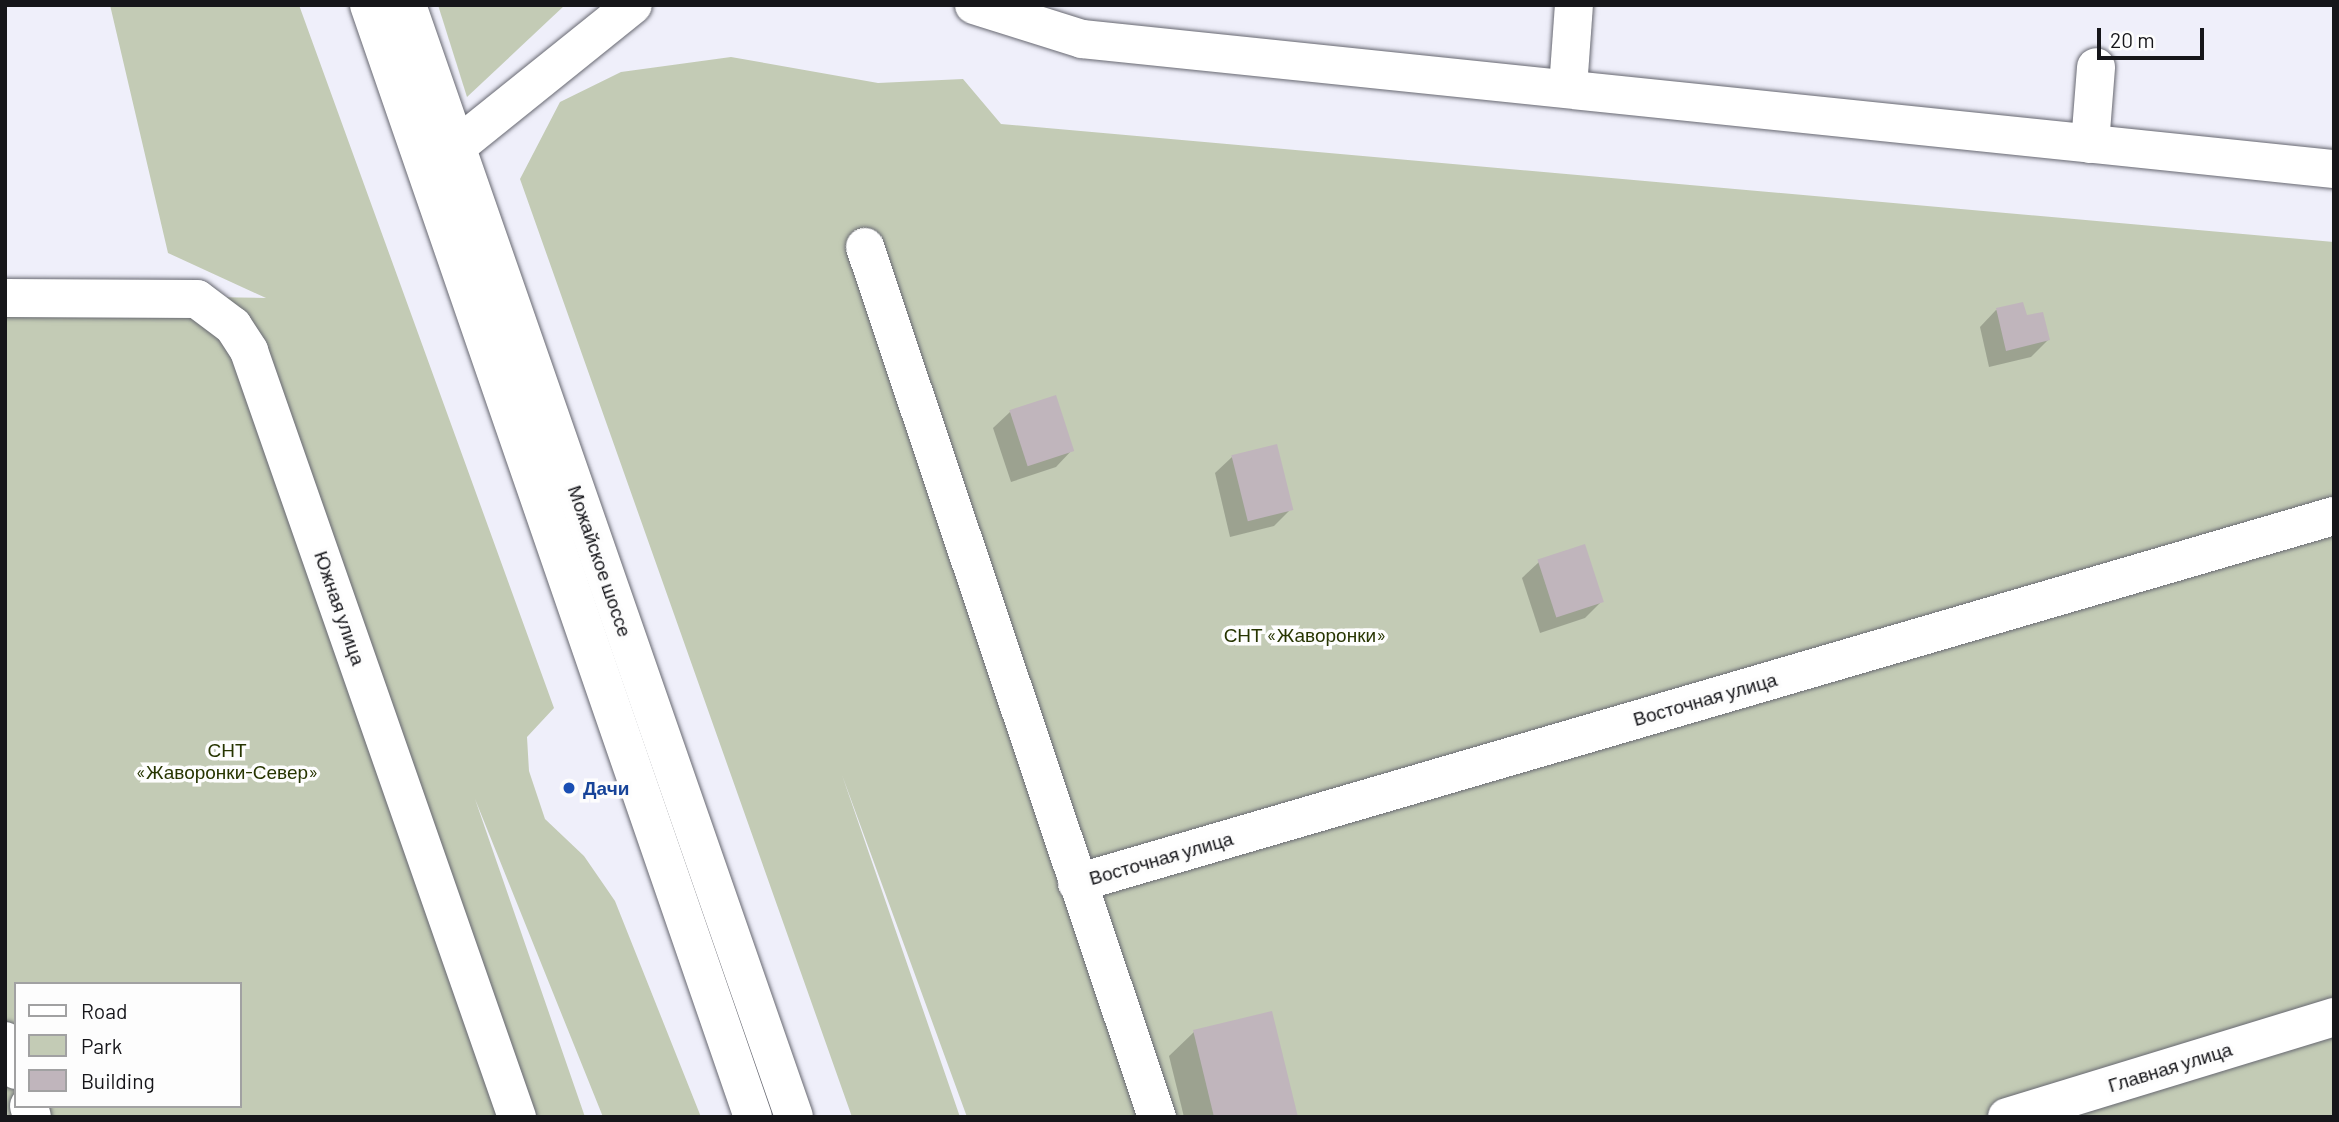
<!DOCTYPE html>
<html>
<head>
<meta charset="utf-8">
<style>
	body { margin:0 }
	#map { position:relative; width:2339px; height:1122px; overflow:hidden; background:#efeffa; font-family:Barlow,sans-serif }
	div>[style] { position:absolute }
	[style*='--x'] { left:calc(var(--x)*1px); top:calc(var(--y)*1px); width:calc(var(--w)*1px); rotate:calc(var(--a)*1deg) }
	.green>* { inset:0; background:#c3cbb5 }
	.shadow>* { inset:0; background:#0003 }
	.building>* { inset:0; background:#c0b5bc; transform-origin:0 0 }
	.roads { filter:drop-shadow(0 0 2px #676871) drop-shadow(0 0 2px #676871) }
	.minor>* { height:38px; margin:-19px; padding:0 19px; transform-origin:19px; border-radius:19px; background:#fff }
	.major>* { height:38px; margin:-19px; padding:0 19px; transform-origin:19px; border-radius:19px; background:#fff }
	.dots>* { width:19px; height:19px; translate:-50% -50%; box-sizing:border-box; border:4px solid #fdfdfd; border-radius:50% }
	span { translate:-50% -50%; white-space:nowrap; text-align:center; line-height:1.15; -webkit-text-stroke:7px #fdfdfd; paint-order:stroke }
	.street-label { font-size:19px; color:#16161a }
	.park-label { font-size:19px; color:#273501 }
	.transit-label { font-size:19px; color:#164399; font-weight:700 }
	.left { translate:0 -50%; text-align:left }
	.frame { position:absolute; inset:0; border:7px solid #16161a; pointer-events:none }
	.legend { position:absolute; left:14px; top:982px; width:228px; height:126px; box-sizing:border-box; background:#fdfdfd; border:2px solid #a1a1a2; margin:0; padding:9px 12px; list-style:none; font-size:21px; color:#16161a }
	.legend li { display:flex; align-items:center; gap:14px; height:35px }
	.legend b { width:35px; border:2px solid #a1a1a2 }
	.scale { position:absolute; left:2097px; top:28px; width:107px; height:32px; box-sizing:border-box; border:4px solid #16161a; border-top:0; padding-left:9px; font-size:21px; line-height:24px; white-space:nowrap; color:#16161a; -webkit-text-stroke:5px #fdfdfd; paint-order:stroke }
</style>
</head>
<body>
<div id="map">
	<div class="green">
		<div style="clip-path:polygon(evenodd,110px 5px,299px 5px,554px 708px,527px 737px,529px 771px,545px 819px,584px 856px,615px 901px,701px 1117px,603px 1117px,475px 799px,585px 1117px,5px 1117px,5px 294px,266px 298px,168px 253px,110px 5px,16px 984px,240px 984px,240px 1106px,16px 1106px,16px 984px)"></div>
		<div style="clip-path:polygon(438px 5px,565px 5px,467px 97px)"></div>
		<div style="clip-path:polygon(731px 57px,878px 83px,963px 79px,1001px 124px,2334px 242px,2334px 1117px,967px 1117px,842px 775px,960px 1117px,852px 1117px,520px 179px,560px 102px,621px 72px)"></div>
	</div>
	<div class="shadow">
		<div style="clip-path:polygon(1996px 310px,2026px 318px,2048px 340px,2031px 357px,1989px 367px,1980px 327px)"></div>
		<div style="clip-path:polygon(1010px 412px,1072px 450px,1056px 467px,1011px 482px,993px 428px)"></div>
		<div style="clip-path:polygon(1232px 457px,1291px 509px,1274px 526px,1230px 537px,1215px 473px)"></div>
		<div style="clip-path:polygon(1539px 562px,1602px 601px,1585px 618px,1540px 633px,1522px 578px)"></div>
		<div style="clip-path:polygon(1194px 1032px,1296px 1117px,1184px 1117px,1169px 1056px)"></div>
	</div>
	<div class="building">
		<div style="clip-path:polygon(2023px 302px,2027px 315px,2043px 312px,2050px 340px,2006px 351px,1996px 308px)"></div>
		<div style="left:1056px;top:395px;width:59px;height:49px;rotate:72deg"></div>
		<div style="left:1277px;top:444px;width:68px;height:47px;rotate:76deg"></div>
		<div style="left:1585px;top:544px;width:61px;height:50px;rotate:72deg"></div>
		<div style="clip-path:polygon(1272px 1011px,1298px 1117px,1214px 1117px,1193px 1030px)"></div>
	</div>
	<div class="roads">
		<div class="minor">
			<div style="--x:974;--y:5;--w:113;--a:17.5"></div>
			<div style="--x:1082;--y:39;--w:1259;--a:5.93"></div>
			<div style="--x:1568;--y:88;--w:83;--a:-85.9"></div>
			<div style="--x:2090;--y:144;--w:77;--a:-85.5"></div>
			<div style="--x:455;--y:148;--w:228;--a:-38.8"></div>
			<div style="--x:865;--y:247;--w:918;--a:71.45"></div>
			<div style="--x:5;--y:298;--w:192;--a:0.3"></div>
			<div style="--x:197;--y:299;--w:45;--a:36.9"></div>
			<div style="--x:233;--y:326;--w:30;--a:57"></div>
			<div style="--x:249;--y:351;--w:812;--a:70.72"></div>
			<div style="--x:1077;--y:883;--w:1309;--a:-16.28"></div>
			<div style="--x:5;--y:1041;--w:31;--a:69"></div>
			<div style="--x:29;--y:1106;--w:11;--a:75"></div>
			<div style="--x:2007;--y:1117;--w:342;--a:-17"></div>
		</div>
		<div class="major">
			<div style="--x:369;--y:5;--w:1176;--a:70.95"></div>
			<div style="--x:407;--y:5;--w:1177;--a:70.81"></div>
		</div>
	</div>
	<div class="dots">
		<div style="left:569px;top:788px;background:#1a4fb4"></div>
	</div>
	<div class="street-label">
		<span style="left:600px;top:561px;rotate:71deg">Можайское шоссе</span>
		<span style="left:340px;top:608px;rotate:71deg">Южная улица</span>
		<span style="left:1705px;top:699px;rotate:-16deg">Восточная улица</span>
		<span style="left:1161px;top:858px;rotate:-16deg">Восточная улица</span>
		<span style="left:2170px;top:1067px;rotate:-17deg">Главная улица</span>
	</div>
	<div class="park-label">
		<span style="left:1305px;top:635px">СНТ «Жаворонки»</span>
		<span style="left:227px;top:761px">СНТ<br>«Жаворонки-Север»</span>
	</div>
	<div class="transit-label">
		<span class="left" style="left:583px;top:788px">Дачи</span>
	</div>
	<div class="frame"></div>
	<ul class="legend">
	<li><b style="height:9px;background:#fff"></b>Road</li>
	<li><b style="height:19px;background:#c3cbb5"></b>Park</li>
	<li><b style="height:19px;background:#c0b5bc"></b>Building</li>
	</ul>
	<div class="scale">20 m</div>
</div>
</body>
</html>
